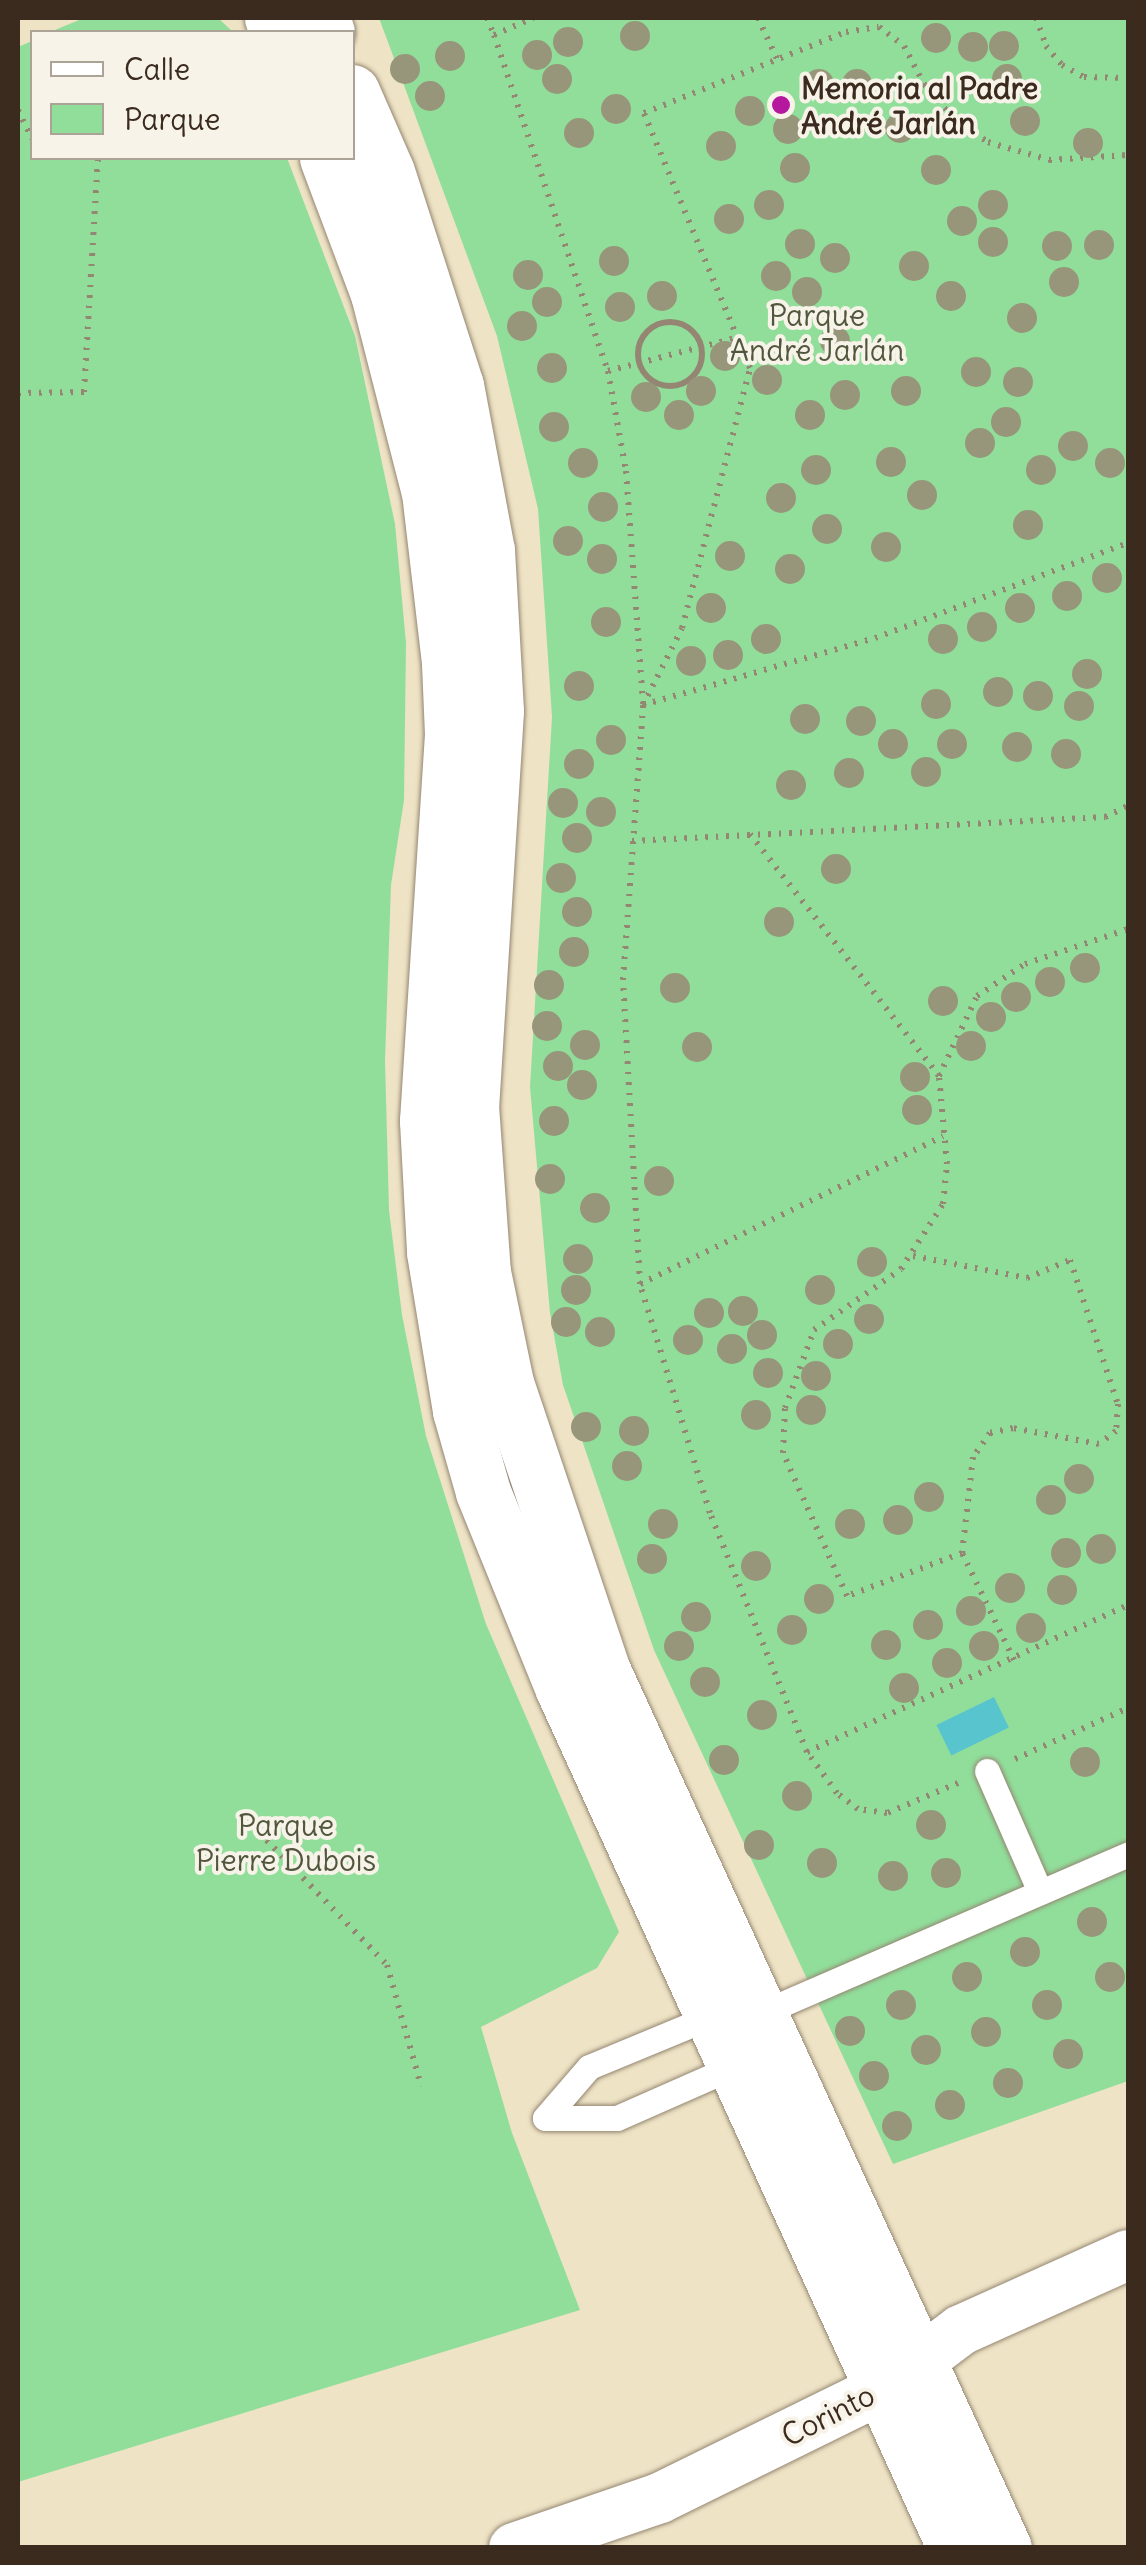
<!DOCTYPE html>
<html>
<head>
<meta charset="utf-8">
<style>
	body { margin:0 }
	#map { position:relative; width:1146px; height:2565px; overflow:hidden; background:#eee3c5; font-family:Delius,sans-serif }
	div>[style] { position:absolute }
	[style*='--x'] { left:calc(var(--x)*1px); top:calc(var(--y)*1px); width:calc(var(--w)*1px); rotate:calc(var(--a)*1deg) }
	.green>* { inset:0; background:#91de9b }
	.water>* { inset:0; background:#58c5ce; transform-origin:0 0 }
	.path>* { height:6px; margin-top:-3px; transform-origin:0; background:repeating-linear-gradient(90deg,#948672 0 2.5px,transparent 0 10.5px) }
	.path>.ring { margin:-3px; padding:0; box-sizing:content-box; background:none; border:6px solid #948672; border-radius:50% }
	.roads { filter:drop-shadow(0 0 2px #948672) drop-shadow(0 0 2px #948672) }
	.lane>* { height:25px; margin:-12.5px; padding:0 12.5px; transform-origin:12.5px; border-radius:12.5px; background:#fff }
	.street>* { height:50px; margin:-25px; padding:0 25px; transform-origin:25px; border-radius:25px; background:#fff }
	.secondary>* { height:55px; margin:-27.5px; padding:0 27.5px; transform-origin:27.5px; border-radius:27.5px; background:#fff }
	.trees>* { width:30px; height:30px; margin:-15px; border-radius:50%; background:#97967a }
	.dots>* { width:28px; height:28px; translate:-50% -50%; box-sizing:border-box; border:5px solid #f7f3e8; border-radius:50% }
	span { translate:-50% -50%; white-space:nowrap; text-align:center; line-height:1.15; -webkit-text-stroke:8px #f7f3e8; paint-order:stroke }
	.poi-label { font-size:30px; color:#3b2a1e; font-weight:700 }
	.left { translate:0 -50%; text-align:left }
	.park-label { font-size:30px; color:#50573d }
	.street-label { font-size:30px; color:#3b2a1e }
	.frame { position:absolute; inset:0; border:20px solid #3b2a1e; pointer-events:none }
	.legend { position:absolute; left:30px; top:30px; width:325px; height:130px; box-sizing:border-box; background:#f7f3e8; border:2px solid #aca397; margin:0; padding:12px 18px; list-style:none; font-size:30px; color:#3b2a1e }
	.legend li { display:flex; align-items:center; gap:20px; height:50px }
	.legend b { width:50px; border:2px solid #aca397 }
</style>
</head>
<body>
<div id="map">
	<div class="green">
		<div style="clip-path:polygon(84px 18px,218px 18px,233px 32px,50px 32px)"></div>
		<div style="clip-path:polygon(379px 18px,1128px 18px,1128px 2081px,893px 2164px,654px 1650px,563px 1385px,550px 1313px,530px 1087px,552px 717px,538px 509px,497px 336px)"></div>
		<div style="clip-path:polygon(32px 41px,32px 158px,287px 158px,355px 336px,395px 524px,406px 643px,404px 800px,391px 885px,385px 1061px,389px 1210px,402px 1315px,426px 1436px,486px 1624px,619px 1932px,597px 1968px,481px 2027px,512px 2133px,580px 2310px,18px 2482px,18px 47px)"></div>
	</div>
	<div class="water">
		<div style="left:994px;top:1697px;width:34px;height:64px;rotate:64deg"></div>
	</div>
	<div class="path">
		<div style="--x:487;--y:18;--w:18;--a:68"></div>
		<div style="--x:494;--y:35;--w:43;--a:-23.6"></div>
		<div style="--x:758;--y:18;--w:50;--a:65"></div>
		<div style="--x:1036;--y:18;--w:30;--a:70"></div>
		<div style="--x:1046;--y:46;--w:25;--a:50"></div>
		<div style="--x:1062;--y:65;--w:25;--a:29"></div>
		<div style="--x:1084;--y:77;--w:44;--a:1.3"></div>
		<div style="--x:494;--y:35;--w:355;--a:71.3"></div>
		<div style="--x:608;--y:371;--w:102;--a:79.8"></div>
		<div style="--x:626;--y:471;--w:235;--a:85.8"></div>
		<div style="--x:643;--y:705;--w:241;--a:-16.1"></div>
		<div style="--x:875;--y:638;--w:270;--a:-20.6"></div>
		<div style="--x:18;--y:110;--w:32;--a:64"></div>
		<div class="ring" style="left:638px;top:322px;width:58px;height:58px"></div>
		<div style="--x:608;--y:371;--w:135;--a:-14.5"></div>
		<div style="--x:18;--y:393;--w:66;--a:-0.9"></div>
		<div style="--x:84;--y:392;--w:234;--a:-86.6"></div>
		<div style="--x:750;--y:834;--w:307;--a:52"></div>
		<div style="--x:632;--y:841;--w:474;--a:-2.9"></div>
		<div style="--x:1105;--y:817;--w:25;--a:-26"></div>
		<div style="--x:913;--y:1256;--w:116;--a:10.9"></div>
		<div style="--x:1027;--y:1278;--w:47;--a:-22.7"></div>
		<div style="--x:1070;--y:1260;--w:152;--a:71.6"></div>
		<div style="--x:1118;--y:1404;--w:27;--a:94"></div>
		<div style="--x:1116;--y:1431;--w:21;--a:143"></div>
		<div style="--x:1099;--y:1444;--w:87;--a:-169.5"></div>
		<div style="--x:1013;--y:1428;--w:24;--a:168"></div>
		<div style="--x:990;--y:1433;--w:29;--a:125"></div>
		<div style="--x:973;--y:1457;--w:97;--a:96.5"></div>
		<div style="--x:640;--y:1284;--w:337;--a:-26"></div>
		<div style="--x:1014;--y:1660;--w:119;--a:-115.9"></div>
		<div style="--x:962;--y:1553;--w:123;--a:159.5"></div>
		<div style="--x:847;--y:1596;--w:157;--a:-114.1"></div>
		<div style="--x:783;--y:1453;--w:45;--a:-87.5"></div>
		<div style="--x:785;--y:1408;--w:83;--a:-69.6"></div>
		<div style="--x:814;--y:1330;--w:106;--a:-35"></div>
		<div style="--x:901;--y:1269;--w:77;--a:-57.1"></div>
		<div style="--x:943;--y:1204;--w:40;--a:-84.3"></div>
		<div style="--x:947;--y:1164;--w:88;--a:-95.2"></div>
		<div style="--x:939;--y:1076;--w:89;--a:-64.6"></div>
		<div style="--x:977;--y:996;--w:58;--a:-33.7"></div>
		<div style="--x:1025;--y:964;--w:109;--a:-18.8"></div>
		<div style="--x:807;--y:1752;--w:353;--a:-24.6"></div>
		<div style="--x:1015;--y:1759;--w:124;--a:-24.3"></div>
		<div style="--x:958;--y:1783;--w:77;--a:157.1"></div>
		<div style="--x:887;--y:1813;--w:29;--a:-172"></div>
		<div style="--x:858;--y:1809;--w:26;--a:-143"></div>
		<div style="--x:837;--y:1793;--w:51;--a:-126.2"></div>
		<div style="--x:807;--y:1752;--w:258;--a:-112.1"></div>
		<div style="--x:710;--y:1513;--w:239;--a:-107"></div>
		<div style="--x:640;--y:1284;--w:304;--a:-93.2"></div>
		<div style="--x:623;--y:980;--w:276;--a:-85.8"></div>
		<div style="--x:643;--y:705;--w:86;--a:-63.1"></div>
		<div style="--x:682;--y:628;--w:269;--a:-75.3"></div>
		<div style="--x:750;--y:368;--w:276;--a:-112.6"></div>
		<div style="--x:644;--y:113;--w:218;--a:-21.9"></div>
		<div style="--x:846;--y:32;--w:33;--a:-9"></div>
		<div style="--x:879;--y:27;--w:31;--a:37"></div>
		<div style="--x:904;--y:46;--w:43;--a:62.2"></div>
		<div style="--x:924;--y:84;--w:50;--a:49.9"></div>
		<div style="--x:956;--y:122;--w:38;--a:32"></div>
		<div style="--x:988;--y:142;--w:64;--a:16.4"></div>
		<div style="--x:1049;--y:160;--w:79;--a:-3.6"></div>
		<div style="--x:252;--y:1825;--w:194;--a:46"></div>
		<div style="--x:387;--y:1965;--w:126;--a:74.3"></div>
	</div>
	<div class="roads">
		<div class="lane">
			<div style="--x:987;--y:1771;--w:132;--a:66.3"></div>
			<div style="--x:759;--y:2014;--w:402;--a:-23.4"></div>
			<div style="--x:545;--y:2118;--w:72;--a:0"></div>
			<div style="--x:617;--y:2118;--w:129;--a:-23.8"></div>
			<div style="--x:545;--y:2118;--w:67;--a:-49.2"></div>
			<div style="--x:589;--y:2067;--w:133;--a:-22.5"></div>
		</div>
		<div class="street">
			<div style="--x:514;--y:2548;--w:154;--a:-18.9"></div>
			<div style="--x:660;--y:2498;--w:250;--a:-26.2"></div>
			<div style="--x:884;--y:2388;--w:96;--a:-37"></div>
			<div style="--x:961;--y:2330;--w:183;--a:-24.2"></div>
		</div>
		<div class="secondary">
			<div style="--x:272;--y:18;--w:15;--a:67"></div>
			<div style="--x:321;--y:18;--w:15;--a:67"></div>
			<div style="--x:352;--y:92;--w:87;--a:66.4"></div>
			<div style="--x:387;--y:172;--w:224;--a:72.1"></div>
			<div style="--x:456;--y:385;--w:168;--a:79.4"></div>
			<div style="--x:487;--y:550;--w:161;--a:86.8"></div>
			<div style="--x:496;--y:711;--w:396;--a:93.6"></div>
			<div style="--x:471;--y:1106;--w:166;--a:85.9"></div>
			<div style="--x:483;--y:1272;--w:113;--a:78.3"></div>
			<div style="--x:506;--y:1383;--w:304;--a:71.4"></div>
			<div style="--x:603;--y:1671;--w:964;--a:65.43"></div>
			<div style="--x:327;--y:158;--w:145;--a:69.4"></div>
			<div style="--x:378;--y:294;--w:204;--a:75.6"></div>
			<div style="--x:429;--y:492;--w:172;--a:83.3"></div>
			<div style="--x:449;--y:663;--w:71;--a:87.6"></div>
			<div style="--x:452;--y:734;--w:388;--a:93.7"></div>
			<div style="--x:427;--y:1121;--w:131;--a:86.9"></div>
			<div style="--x:434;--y:1252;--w:161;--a:80.7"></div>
			<div style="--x:460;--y:1411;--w:84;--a:74.1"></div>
			<div style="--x:483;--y:1492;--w:213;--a:67.9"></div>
			<div style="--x:563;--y:1689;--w:944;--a:65.47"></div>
		</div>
	</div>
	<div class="trees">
		<div style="left:635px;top:36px"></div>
		<div style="left:936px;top:38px"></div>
		<div style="left:568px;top:42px"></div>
		<div style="left:1004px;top:46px"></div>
		<div style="left:973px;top:47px"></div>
		<div style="left:537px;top:55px"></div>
		<div style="left:450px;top:56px"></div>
		<div style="left:405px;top:69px"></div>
		<div style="left:557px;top:79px"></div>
		<div style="left:1007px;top:79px"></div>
		<div style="left:819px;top:84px"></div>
		<div style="left:857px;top:84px"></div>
		<div style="left:430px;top:96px"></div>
		<div style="left:616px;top:109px"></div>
		<div style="left:750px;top:111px"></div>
		<div style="left:1025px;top:121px"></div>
		<div style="left:900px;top:128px"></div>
		<div style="left:788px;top:129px"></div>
		<div style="left:579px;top:133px"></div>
		<div style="left:1088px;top:143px"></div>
		<div style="left:721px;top:146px"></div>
		<div style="left:795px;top:168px"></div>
		<div style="left:936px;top:170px"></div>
		<div style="left:769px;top:205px"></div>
		<div style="left:993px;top:205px"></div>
		<div style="left:729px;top:219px"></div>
		<div style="left:962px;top:221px"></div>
		<div style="left:993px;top:242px"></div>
		<div style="left:800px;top:244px"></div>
		<div style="left:1099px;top:245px"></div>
		<div style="left:1057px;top:246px"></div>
		<div style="left:835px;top:258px"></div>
		<div style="left:614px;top:261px"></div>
		<div style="left:914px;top:266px"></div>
		<div style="left:528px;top:275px"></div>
		<div style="left:776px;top:276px"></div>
		<div style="left:1064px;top:282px"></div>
		<div style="left:807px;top:292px"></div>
		<div style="left:662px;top:296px"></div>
		<div style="left:951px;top:296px"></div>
		<div style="left:547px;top:302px"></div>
		<div style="left:620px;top:307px"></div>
		<div style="left:1022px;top:318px"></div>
		<div style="left:522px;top:326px"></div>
		<div style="left:835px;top:341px"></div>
		<div style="left:725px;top:356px"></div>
		<div style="left:552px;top:368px"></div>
		<div style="left:976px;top:372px"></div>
		<div style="left:767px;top:380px"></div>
		<div style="left:1018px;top:382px"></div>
		<div style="left:701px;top:391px"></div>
		<div style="left:906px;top:391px"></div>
		<div style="left:845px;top:395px"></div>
		<div style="left:646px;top:397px"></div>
		<div style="left:679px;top:415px"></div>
		<div style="left:810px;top:415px"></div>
		<div style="left:1006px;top:422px"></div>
		<div style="left:554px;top:427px"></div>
		<div style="left:980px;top:443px"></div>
		<div style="left:1073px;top:446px"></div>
		<div style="left:891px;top:462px"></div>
		<div style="left:583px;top:463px"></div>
		<div style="left:1110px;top:463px"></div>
		<div style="left:816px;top:470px"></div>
		<div style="left:1041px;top:470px"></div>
		<div style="left:922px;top:495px"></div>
		<div style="left:781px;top:498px"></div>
		<div style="left:603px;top:507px"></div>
		<div style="left:1028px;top:525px"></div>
		<div style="left:827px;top:529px"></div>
		<div style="left:568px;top:541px"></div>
		<div style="left:886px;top:547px"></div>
		<div style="left:730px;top:556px"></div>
		<div style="left:602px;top:559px"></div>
		<div style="left:790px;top:569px"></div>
		<div style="left:1107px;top:578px"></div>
		<div style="left:1067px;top:596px"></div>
		<div style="left:711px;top:608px"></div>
		<div style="left:1020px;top:608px"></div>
		<div style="left:606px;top:622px"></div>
		<div style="left:982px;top:627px"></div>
		<div style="left:766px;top:639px"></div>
		<div style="left:943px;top:639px"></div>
		<div style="left:728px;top:655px"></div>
		<div style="left:691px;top:661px"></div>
		<div style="left:1087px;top:674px"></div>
		<div style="left:579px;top:686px"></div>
		<div style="left:998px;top:692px"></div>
		<div style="left:1038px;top:696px"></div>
		<div style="left:936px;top:704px"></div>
		<div style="left:1079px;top:706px"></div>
		<div style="left:805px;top:719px"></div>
		<div style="left:861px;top:721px"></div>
		<div style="left:611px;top:740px"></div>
		<div style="left:893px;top:744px"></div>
		<div style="left:952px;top:744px"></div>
		<div style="left:1017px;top:747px"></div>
		<div style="left:1066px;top:754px"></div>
		<div style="left:579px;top:764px"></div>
		<div style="left:926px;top:772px"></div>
		<div style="left:849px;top:773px"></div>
		<div style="left:791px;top:785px"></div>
		<div style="left:563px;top:803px"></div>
		<div style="left:601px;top:812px"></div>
		<div style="left:577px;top:838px"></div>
		<div style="left:836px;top:869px"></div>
		<div style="left:561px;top:878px"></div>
		<div style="left:577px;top:912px"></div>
		<div style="left:779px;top:922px"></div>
		<div style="left:574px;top:952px"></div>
		<div style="left:1085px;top:968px"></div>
		<div style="left:1050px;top:982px"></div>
		<div style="left:549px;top:985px"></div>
		<div style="left:675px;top:988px"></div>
		<div style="left:1016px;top:997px"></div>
		<div style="left:943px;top:1001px"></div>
		<div style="left:991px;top:1017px"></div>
		<div style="left:547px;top:1026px"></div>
		<div style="left:585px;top:1045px"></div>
		<div style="left:971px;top:1046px"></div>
		<div style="left:697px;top:1047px"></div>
		<div style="left:558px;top:1066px"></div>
		<div style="left:915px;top:1077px"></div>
		<div style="left:582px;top:1085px"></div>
		<div style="left:917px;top:1110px"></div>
		<div style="left:554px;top:1121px"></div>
		<div style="left:550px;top:1179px"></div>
		<div style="left:659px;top:1181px"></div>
		<div style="left:595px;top:1208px"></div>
		<div style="left:578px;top:1259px"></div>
		<div style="left:872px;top:1262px"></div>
		<div style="left:576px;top:1290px"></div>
		<div style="left:820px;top:1290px"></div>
		<div style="left:743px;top:1311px"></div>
		<div style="left:709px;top:1313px"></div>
		<div style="left:869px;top:1319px"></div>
		<div style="left:566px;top:1322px"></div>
		<div style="left:600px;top:1332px"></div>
		<div style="left:762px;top:1335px"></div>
		<div style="left:688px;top:1340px"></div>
		<div style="left:838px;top:1344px"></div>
		<div style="left:732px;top:1349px"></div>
		<div style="left:768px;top:1373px"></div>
		<div style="left:816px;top:1376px"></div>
		<div style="left:811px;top:1410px"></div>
		<div style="left:756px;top:1415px"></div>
		<div style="left:586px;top:1427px"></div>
		<div style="left:634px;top:1431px"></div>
		<div style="left:627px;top:1466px"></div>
		<div style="left:1079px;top:1479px"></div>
		<div style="left:929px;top:1497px"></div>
		<div style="left:1051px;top:1500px"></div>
		<div style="left:898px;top:1520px"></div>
		<div style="left:663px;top:1524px"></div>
		<div style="left:850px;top:1524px"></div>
		<div style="left:1101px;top:1549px"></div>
		<div style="left:1066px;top:1553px"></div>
		<div style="left:652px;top:1559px"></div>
		<div style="left:756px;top:1566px"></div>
		<div style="left:1010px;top:1588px"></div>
		<div style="left:1062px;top:1590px"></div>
		<div style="left:819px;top:1599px"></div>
		<div style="left:971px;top:1611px"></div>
		<div style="left:696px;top:1617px"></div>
		<div style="left:928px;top:1625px"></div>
		<div style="left:1031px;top:1628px"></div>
		<div style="left:792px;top:1630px"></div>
		<div style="left:886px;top:1645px"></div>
		<div style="left:679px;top:1646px"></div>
		<div style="left:984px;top:1646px"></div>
		<div style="left:947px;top:1663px"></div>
		<div style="left:705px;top:1682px"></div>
		<div style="left:904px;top:1688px"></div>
		<div style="left:762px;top:1715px"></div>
		<div style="left:724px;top:1760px"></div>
		<div style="left:1085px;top:1762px"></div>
		<div style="left:797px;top:1796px"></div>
		<div style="left:931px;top:1825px"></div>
		<div style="left:759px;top:1845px"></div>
		<div style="left:822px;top:1863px"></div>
		<div style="left:946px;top:1873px"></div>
		<div style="left:893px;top:1876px"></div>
		<div style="left:1092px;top:1922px"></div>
		<div style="left:1025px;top:1952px"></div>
		<div style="left:967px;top:1977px"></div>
		<div style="left:1110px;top:1977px"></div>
		<div style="left:901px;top:2005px"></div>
		<div style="left:1047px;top:2005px"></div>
		<div style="left:850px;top:2031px"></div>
		<div style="left:986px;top:2032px"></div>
		<div style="left:926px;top:2050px"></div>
		<div style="left:1068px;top:2054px"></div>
		<div style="left:874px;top:2076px"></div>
		<div style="left:1008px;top:2083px"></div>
		<div style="left:950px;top:2105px"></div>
		<div style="left:897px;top:2126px"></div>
	</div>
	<div class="dots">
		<div style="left:781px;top:105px;background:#b5179e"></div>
	</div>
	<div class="poi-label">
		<span class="left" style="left:801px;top:105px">Memoria al Padre<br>André Jarlán</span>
	</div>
	<div class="park-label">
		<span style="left:817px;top:332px">Parque<br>André Jarlán</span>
		<span style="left:286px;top:1842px">Parque<br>Pierre Dubois</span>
	</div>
	<div class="street-label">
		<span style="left:828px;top:2415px;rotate:-27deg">Corinto</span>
	</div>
	<div class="frame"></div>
	<ul class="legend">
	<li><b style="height:12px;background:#fff"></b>Calle</li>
	<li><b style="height:28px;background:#91de9b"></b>Parque</li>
	</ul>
</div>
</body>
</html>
